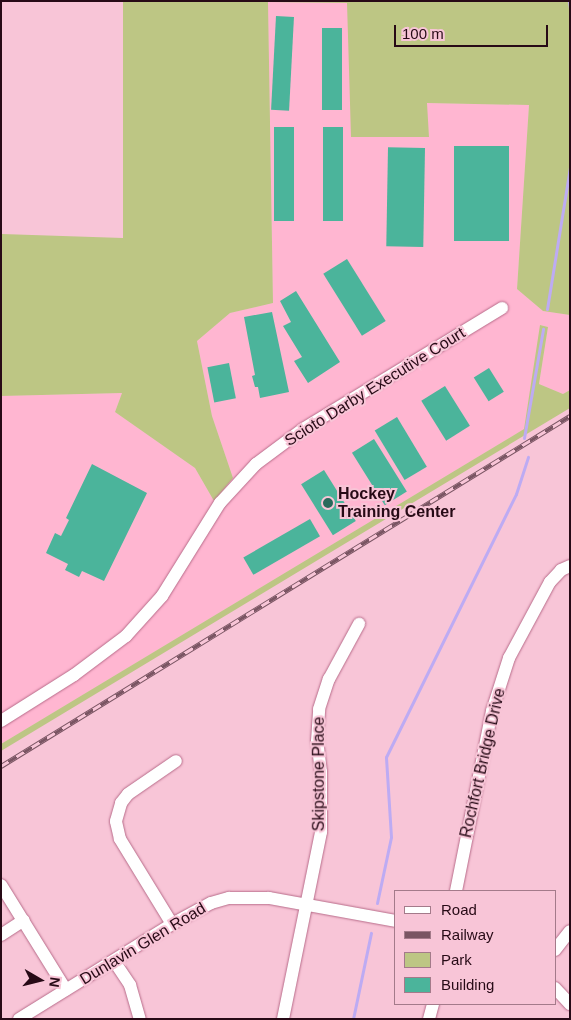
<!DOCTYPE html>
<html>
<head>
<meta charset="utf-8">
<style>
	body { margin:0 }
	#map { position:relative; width:571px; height:1020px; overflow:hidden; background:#f8c5d7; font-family:Helvetica,sans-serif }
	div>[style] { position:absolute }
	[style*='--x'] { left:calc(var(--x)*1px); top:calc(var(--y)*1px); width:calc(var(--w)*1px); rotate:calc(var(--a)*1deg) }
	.built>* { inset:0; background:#ffb6d1 }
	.green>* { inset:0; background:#bdc684 }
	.stream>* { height:3px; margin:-1.5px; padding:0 1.5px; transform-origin:1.5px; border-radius:1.5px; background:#bdabf3 }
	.building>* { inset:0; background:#4bb49b; transform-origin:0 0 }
	.roads { filter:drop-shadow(0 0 1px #b86c8a) drop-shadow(0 0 1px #b86c8a) }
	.street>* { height:12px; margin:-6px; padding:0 6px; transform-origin:6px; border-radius:6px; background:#fff }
	.rail>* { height:5px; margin-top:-2.5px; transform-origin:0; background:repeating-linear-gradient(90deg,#f8c5d7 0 9px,#7a5563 0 18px); box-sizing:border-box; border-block:1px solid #7a5563 }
	.dots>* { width:14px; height:14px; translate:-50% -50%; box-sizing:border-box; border:2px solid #f8c5d7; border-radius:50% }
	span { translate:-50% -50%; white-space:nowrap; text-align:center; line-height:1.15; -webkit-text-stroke:4px #f8c5d7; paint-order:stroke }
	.street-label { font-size:16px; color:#270a16 }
	.poi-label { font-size:16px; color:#270a16; font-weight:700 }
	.left { translate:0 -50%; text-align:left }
	.frame { position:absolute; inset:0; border:2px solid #270a16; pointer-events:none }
	.legend { position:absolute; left:394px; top:890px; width:162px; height:115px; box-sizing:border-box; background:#f8c5d7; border:1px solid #a47a8a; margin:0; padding:6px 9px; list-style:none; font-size:15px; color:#270a16 }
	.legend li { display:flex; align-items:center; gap:10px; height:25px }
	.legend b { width:25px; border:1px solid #a47a8a }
	.north { position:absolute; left:15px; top:955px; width:50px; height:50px; -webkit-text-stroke:4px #f8c5d7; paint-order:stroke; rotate:98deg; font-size:14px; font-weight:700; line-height:20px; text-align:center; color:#270a16 }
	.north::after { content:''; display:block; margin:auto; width:18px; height:22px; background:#270a16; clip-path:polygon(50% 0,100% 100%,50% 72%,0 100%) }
	.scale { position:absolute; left:394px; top:25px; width:154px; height:22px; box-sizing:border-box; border:2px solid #270a16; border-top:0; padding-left:6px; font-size:15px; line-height:18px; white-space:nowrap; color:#270a16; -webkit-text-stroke:4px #f8c5d7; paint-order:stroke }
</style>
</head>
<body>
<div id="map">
	<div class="built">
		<div style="clip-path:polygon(268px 2px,347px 3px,429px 137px,426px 103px,529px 105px,517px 289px,543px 311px,570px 315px,570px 390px,563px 394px,539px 384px,548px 327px,541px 325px,524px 429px,1px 744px,1px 396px,122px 393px,115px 412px,195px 468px,214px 501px,233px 478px,212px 416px,197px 341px,230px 313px,273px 303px)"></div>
	</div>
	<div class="green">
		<div style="clip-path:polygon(123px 1px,570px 1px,570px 315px,543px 311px,517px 289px,529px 105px,427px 103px,429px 137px,351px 137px,347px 3px,268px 2px,273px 303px,230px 313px,197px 341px,212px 416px,233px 478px,214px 501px,195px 468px,115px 412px,122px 393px,1px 396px,1px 211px,2px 234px,123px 238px)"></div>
		<div style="clip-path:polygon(540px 325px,548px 327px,539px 384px,563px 394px,570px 390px,570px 408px,1px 751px,1px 744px,524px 429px)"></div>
	</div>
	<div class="stream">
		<div style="--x:569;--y:1;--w:7;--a:82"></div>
		<div style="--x:547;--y:309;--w:144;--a:-80.8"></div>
		<div style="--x:524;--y:438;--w:111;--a:-80.1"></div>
		<div style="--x:377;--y:903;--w:67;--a:-78"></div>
		<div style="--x:391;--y:837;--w:80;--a:-93.6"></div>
		<div style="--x:386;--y:757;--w:293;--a:-63.7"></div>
		<div style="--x:516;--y:494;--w:39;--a:-72"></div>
		<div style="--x:353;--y:1019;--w:88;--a:-78.2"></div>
	</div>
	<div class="building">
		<div style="left:276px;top:16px;width:18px;height:94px;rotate:3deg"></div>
		<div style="left:322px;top:28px;width:20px;height:82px"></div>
		<div style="left:274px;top:127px;width:20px;height:94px"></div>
		<div style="left:323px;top:127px;width:20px;height:94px"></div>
		<div style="left:454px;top:146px;width:55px;height:95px"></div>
		<div style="left:425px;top:148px;width:99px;height:37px;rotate:91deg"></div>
		<div style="left:347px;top:259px;width:73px;height:28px;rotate:58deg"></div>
		<div style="clip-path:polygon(296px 291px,340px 362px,308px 383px,294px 361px,302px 357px,283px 326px,291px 322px,280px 301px)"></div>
		<div style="clip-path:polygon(272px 312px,289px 392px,260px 398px,258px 387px,255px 387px,252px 376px,255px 375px,244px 317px)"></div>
		<div style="left:229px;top:363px;width:36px;height:22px;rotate:79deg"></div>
		<div style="left:489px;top:368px;width:28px;height:18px;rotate:58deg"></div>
		<div style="left:445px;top:386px;width:47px;height:28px;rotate:58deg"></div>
		<div style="left:397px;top:417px;width:58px;height:26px;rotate:59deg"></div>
		<div style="left:374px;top:439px;width:62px;height:26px;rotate:58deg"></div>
		<div style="clip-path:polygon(92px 464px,147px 493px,104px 581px,82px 571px,79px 577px,65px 570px,68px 564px,46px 553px,55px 533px,61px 536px,69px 520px,66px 518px)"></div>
		<div style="left:324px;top:470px;width:60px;height:27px;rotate:58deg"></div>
		<div style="left:310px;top:519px;width:20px;height:77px;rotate:60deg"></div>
	</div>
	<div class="roads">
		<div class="street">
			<div style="--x:1;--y:721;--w:86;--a:-32.2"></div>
			<div style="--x:74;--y:675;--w:65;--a:-36.9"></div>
			<div style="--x:126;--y:636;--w:54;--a:-48"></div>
			<div style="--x:162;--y:596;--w:110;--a:-58.1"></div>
			<div style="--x:220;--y:503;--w:53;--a:-47.3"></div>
			<div style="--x:256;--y:464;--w:59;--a:-36.7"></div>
			<div style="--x:303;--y:429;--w:233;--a:-31.3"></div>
			<div style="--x:1;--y:885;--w:123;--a:58.2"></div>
			<div style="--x:456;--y:891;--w:184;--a:-78.7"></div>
			<div style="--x:492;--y:711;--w:56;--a:-72.2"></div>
			<div style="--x:509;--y:658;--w:86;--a:-61.7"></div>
			<div style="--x:550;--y:582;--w:16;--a:-47"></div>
			<div style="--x:561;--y:570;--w:10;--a:-24"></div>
			<div style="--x:172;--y:924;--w:100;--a:-121.5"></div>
			<div style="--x:120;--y:839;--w:18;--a:-103"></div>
			<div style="--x:116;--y:821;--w:19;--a:-74"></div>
			<div style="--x:121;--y:803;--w:11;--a:-52"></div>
			<div style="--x:128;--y:794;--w:58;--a:-34.5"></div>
			<div style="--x:1;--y:935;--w:27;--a:-33"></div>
			<div style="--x:555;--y:950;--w:24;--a:-52"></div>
			<div style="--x:114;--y:961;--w:29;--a:56"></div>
			<div style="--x:130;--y:985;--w:35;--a:74"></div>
			<div style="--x:555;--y:988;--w:22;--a:47"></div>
			<div style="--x:19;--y:1019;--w:180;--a:-31.8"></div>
			<div style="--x:172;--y:924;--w:44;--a:-28.3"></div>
			<div style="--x:211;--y:903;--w:19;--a:-16"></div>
			<div style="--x:229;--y:898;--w:40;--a:0"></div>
			<div style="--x:269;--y:898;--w:128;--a:10.3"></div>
			<div style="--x:283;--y:1019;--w:191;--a:-78.5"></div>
			<div style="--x:321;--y:832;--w:60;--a:-90"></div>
			<div style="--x:321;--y:772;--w:31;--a:-97"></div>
			<div style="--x:317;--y:741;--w:32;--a:-86"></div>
			<div style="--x:319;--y:709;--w:32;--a:-72"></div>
			<div style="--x:329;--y:679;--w:63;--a:-61.4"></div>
			<div style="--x:429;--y:1019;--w:16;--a:-75"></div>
		</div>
	</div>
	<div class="rail">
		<div style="--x:1;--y:766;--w:668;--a:-31.6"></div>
	</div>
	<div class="dots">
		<div style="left:328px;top:503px;background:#286a5b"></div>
	</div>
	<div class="street-label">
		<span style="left:375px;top:387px;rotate:-32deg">Scioto Darby Executive Court</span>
		<span style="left:483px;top:763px;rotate:-77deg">Rochfort Bridge Drive</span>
		<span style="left:319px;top:774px;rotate:-90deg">Skipstone Place</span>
		<span style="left:143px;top:944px;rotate:-31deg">Dunlavin Glen Road</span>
	</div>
	<div class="poi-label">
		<span class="left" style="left:338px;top:503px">Hockey<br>Training Center</span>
	</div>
	<div class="frame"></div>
	<ul class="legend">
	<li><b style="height:6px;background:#fff"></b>Road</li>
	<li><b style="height:6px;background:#7a5563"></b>Railway</li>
	<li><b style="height:14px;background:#bdc684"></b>Park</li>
	<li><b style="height:14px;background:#4bb49b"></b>Building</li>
	</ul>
	<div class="north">N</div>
	<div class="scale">100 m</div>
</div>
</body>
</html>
